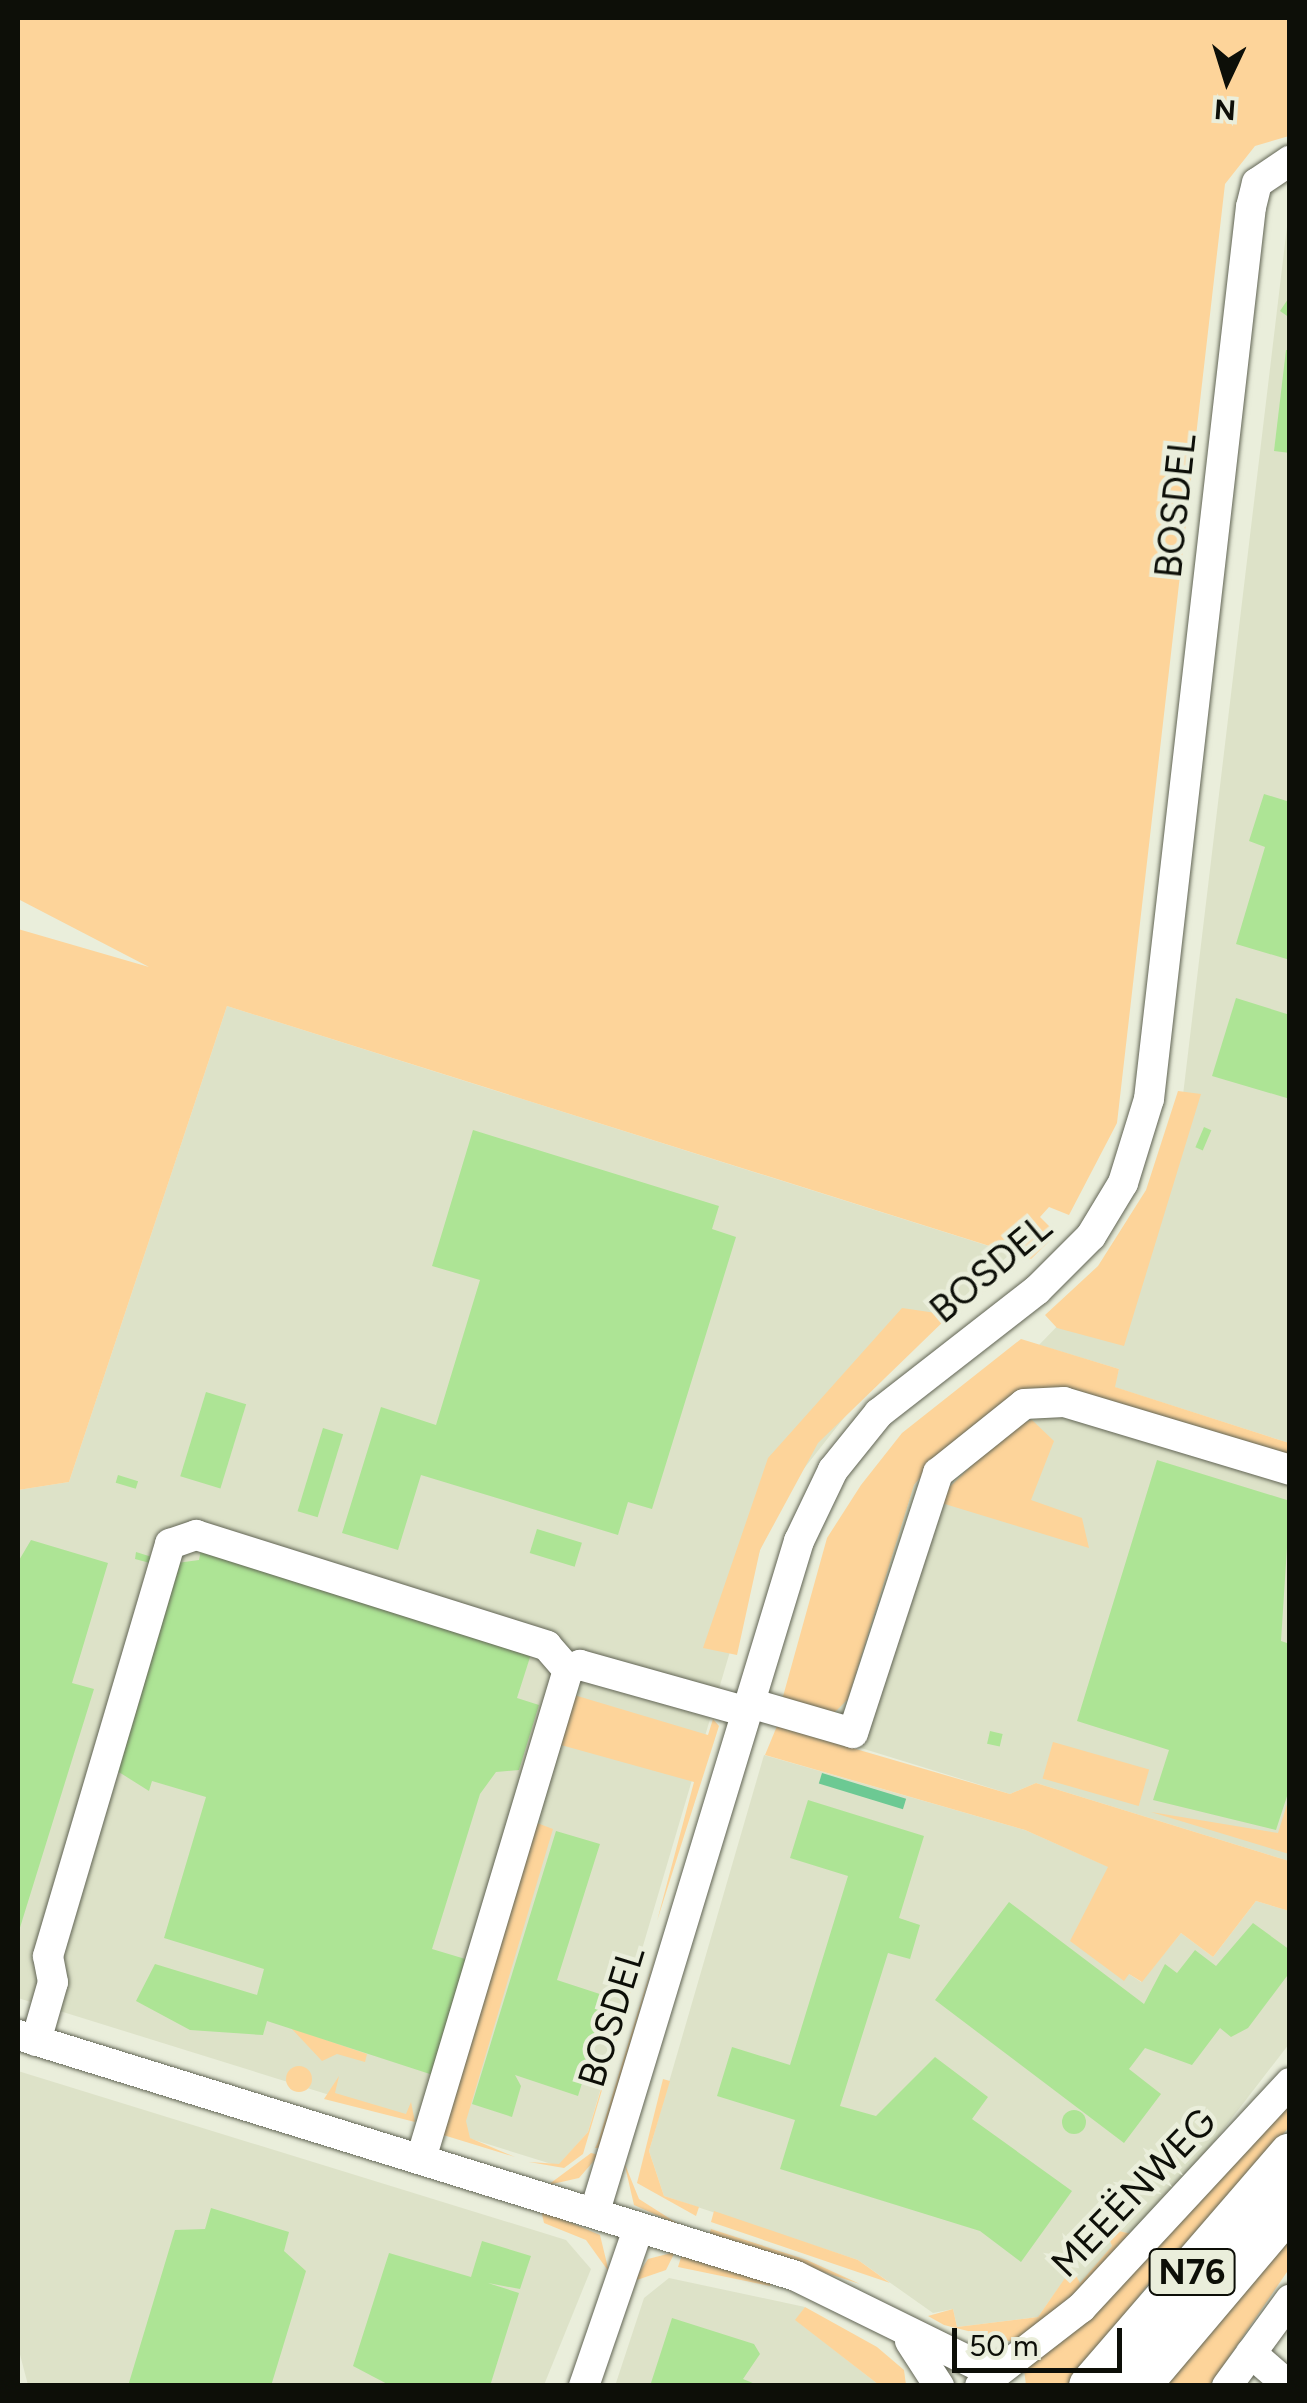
<!DOCTYPE html>
<html>
<head>
<meta charset="utf-8">
<style>
	body { margin:0 }
	#map { position:relative; width:1307px; height:2403px; overflow:hidden; background:#eaeedb; font-family:Figtree,sans-serif }
	div>[style] { position:absolute }
	[style*='--x'] { left:calc(var(--x)*1px); top:calc(var(--y)*1px); width:calc(var(--w)*1px); rotate:calc(var(--a)*1deg) }
	.built>* { inset:0; background:#dde2c8 }
	.green>* { inset:0; background:#fdd49a; transform-origin:0 0 }
	.round { border-radius:50% }
	.water>* { inset:0; background:#6cc993; transform-origin:0 0 }
	.building>* { inset:0; background:#ade495; transform-origin:0 0 }
	.roads { filter:drop-shadow(0 0 2px #616454) drop-shadow(0 0 2px #616454) }
	.minor>* { height:30px; margin:-15px; padding:0 15px; transform-origin:15px; border-radius:15px; background:#fff }
	.highway>* { height:42px; margin:-21px; padding:0 21px; transform-origin:21px; border-radius:21px; background:#fff }
	span { translate:-50% -50%; white-space:nowrap; text-align:center; line-height:1.15; -webkit-text-stroke:9px #eaeedb; paint-order:stroke }
	.shield-label span { padding:2px 8px; background:#eaeedb; border:2px solid; border-radius:8px; -webkit-text-stroke-width:0 }
	.shield-label { font-size:35px; color:#0d0f08; font-weight:700 }
	.street-label { font-size:38px; color:#0d0f08 }
	.frame { position:absolute; inset:0; border:20px solid #0d0f08; pointer-events:none }
	.north { position:absolute; left:1177px; top:30px; width:100px; height:100px; -webkit-text-stroke:8px #eaeedb; paint-order:stroke; rotate:184deg; font-size:28px; font-weight:700; line-height:40px; text-align:center; color:#0d0f08 }
	.north::after { content:''; display:block; margin:auto; width:35px; height:45px; background:#0d0f08; clip-path:polygon(50% 0,100% 100%,50% 72%,0 100%) }
	.scale { position:absolute; left:952px; top:2328px; width:170px; height:45px; box-sizing:border-box; border:5px solid #0d0f08; border-top:0; padding-left:12px; font-size:30px; line-height:35px; white-space:nowrap; color:#0d0f08; -webkit-text-stroke:8px #eaeedb; paint-order:stroke }
</style>
</head>
<body>
<div id="map">
	<div class="built">
		<div style="clip-path:polygon(1289px 210px,1289px 1443px,1114px 1387px,1119px 1369px,1039px 1345px,1131px 1250px,1183px 1095px)"></div>
		<div style="clip-path:polygon(227px 1006px,1011px 1253px,873px 1381px,791px 1485px,760px 1550px,588px 2132px,558px 2166px,18px 1998px,18px 1490px,69px 1482px)"></div>
		<div style="clip-path:polygon(1022px 1393px,1289px 1455px,1289px 1861px,1036px 1783px,1010px 1794px,793px 1727px,848px 1699px,914px 1485px)"></div>
		<div style="clip-path:polygon(764px 1755px,1025px 1830px,1109px 1867px,1129px 1974px,1141px 1982px,1181px 1933px,1213px 1957px,1256px 1901px,1289px 1911px,1289px 2044px,1141px 2236px,1105px 2228px,1112px 2246px,1080px 2284px,1072px 2269px,1038px 2317px,957px 2327px,953px 2309px,933px 2313px,858px 2260px,664px 2196px,649px 2151px)"></div>
		<div style="clip-path:polygon(18px 2071px,566px 2240px,591px 2269px,544px 2385px,28px 2385px,18px 2347px)"></div>
		<div style="clip-path:polygon(669px 2278px,805px 2307px,796px 2320px,879px 2385px,615px 2386px,644px 2298px)"></div>
	</div>
	<div class="green">
		<div style="clip-path:polygon(18px 18px,1289px 18px,1289px 136px,1255px 146px,1225px 184px,1117px 1123px,1069px 1215px,1049px 1207px,1040px 1217px,1057px 1234px,1031px 1259px,227px 1006px,69px 1482px,18px 1490px,18px 929px,149px 967px,18px 899px)"></div>
		<div style="clip-path:polygon(1178px 1091px,1201px 1094px,1124px 1346px,1057px 1328px,1045px 1315px,1098px 1266px,1146px 1190px)"></div>
		<div style="clip-path:polygon(902px 1308px,950px 1315px,818px 1443px,760px 1550px,737px 1655px,703px 1648px,768px 1458px)"></div>
		<div style="clip-path:polygon(1021px 1339px,1119px 1369px,1115px 1387px,1289px 1443px,1289px 1455px,1068px 1390px,941px 1453px,914px 1485px,848px 1699px,833px 1714px,782px 1700px,827px 1538px,861px 1485px,902px 1433px)"></div>
		<div style="clip-path:polygon(1032px 1420px,1054px 1441px,1031px 1500px,1082px 1518px,1089px 1548px,935px 1501px,1013px 1426px)"></div>
		<div style="clip-path:polygon(574px 1695px,708px 1735px,713px 1719px,719px 1726px,657px 1921px,694px 1782px,561px 1745px)"></div>
		<div style="clip-path:polygon(777px 1726px,1010px 1794px,1036px 1783px,1289px 1861px,1289px 1911px,1256px 1901px,1213px 1957px,1181px 1933px,1142px 1982px,1129px 1974px,1124px 1981px,1070px 1941px,1108px 1867px,1025px 1830px,765px 1755px)"></div>
		<div style="left:1053px;top:1742px;width:100px;height:38px;rotate:16deg"></div>
		<div style="clip-path:polygon(1289px 1798px,1289px 1854px,1151px 1812px,1278px 1833px)"></div>
		<div style="clip-path:polygon(537px 1823px,553px 1829px,466px 2121px,470px 2138px,515px 2157px,440px 2134px)"></div>
		<div style="clip-path:polygon(645px 1945px,583px 2154px,564px 2168px,529px 2162px,559px 2164px,588px 2132px)"></div>
		<div style="clip-path:polygon(657px 1950px,600px 2148px,595px 2148px,598px 2142px)"></div>
		<div style="clip-path:polygon(291px 2028px,367px 2054px,365px 2062px,337px 2054px,322px 2061px)"></div>
		<div class="round" style="left:286px;top:2066px;width:26px;height:26px"></div>
		<div style="clip-path:polygon(339px 2076px,335px 2093px,406px 2114px,411px 2102px,415px 2122px,324px 2099px)"></div>
		<div style="clip-path:polygon(663px 2079px,670px 2081px,649px 2151px,664px 2196px,699px 2207px,696px 2216px,637px 2183px)"></div>
		<div style="clip-path:polygon(1289px 2089px,1289px 2127px,1204px 2231px,1163px 2265px,1071px 2385px,1026px 2385px,1023px 2362px)"></div>
		<div style="clip-path:polygon(591px 2153px,599px 2155px,579px 2178px,548px 2185px)"></div>
		<div style="clip-path:polygon(624px 2162px,639px 2199px,683px 2227px,634px 2205px)"></div>
		<div style="clip-path:polygon(541px 2210px,600px 2235px,609px 2272px,586px 2240px,544px 2223px)"></div>
		<div style="clip-path:polygon(714px 2211px,858px 2260px,890px 2283px,711px 2222px)"></div>
		<div style="clip-path:polygon(1105px 2228px,1141px 2236px,1016px 2343px,944px 2325px,928px 2316px,953px 2309px,957px 2327px,1038px 2317px,1072px 2268px,1080px 2283px,1112px 2246px)"></div>
		<div style="clip-path:polygon(711px 2229px,807px 2260px,860px 2284px,709px 2235px)"></div>
		<div style="clip-path:polygon(1289px 2231px,1289px 2269px,1210px 2385px,1159px 2386px)"></div>
		<div style="clip-path:polygon(675px 2252px,666px 2270px,634px 2281px,648px 2259px)"></div>
		<div style="clip-path:polygon(682px 2254px,772px 2282px,770px 2286px,678px 2267px)"></div>
		<div style="clip-path:polygon(805px 2307px,877px 2347px,904px 2370px,906px 2385px,879px 2385px,795px 2320px)"></div>
	</div>
	<div class="water">
		<div style="left:822px;top:1773px;width:88px;height:11px;rotate:17deg"></div>
	</div>
	<div class="building">
		<div style="clip-path:polygon(1290px 296px,1290px 318px,1280px 311px)"></div>
		<div style="clip-path:polygon(1286px 350px,1290px 350px,1290px 453px,1274px 451px)"></div>
		<div style="clip-path:polygon(1264px 794px,1290px 802px,1290px 960px,1236px 944px,1265px 847px,1249px 841px)"></div>
		<div style="clip-path:polygon(1236px 998px,1290px 1015px,1290px 1099px,1212px 1076px)"></div>
		<div style="left:1204px;top:1127px;width:8px;height:22px;rotate:23deg"></div>
		<div style="clip-path:polygon(473px 1130px,719px 1206px,712px 1229px,736px 1237px,652px 1509px,628px 1502px,618px 1535px,421px 1475px,398px 1550px,342px 1533px,381px 1407px,436px 1425px,480px 1280px,432px 1266px)"></div>
		<div style="left:206px;top:1392px;width:42px;height:88px;rotate:17deg"></div>
		<div style="left:323px;top:1428px;width:21px;height:87px;rotate:17deg"></div>
		<div style="clip-path:polygon(1157px 1460px,1290px 1501px,1281px 1641px,1290px 1644px,1290px 1787px,1276px 1830px,1153px 1800px,1169px 1750px,1077px 1721px)"></div>
		<div style="left:118px;top:1475px;width:21px;height:8px;rotate:17deg"></div>
		<div style="left:537px;top:1529px;width:47px;height:25px;rotate:17deg"></div>
		<div style="clip-path:polygon(31px 1540px,108px 1563px,72px 1683px,94px 1689px,18px 1934px,18px 1562px)"></div>
		<div style="clip-path:polygon(201px 1550px,532px 1651px,517px 1698px,539px 1705px,519px 1770px,496px 1772px,480px 1794px,432px 1949px,472px 1961px,436px 2076px,267px 2021px,263px 2035px,190px 2030px,136px 2001px,155px 1964px,257px 1995px,264px 1969px,164px 1938px,206px 1797px,152px 1781px,149px 1791px,114px 1769px,177px 1563px,199px 1560px)"></div>
		<div style="clip-path:polygon(136px 1552px,152px 1557px,150px 1563px,135px 1559px)"></div>
		<div style="left:990px;top:1731px;width:13px;height:13px;rotate:13deg"></div>
		<div style="clip-path:polygon(808px 1800px,924px 1836px,899px 1918px,920px 1925px,910px 1959px,888px 1953px,840px 2106px,876px 2116px,935px 2057px,988px 2097px,972px 2119px,1072px 2191px,1021px 2262px,980px 2231px,780px 2169px,795px 2120px,717px 2096px,732px 2047px,790px 2065px,848px 1876px,790px 1858px)"></div>
		<div style="clip-path:polygon(556px 1831px,600px 1844px,557px 1980px,609px 1997px,578px 2096px,515px 2075px,521px 2086px,512px 2117px,472px 2104px)"></div>
		<div style="clip-path:polygon(1009px 1902px,1144px 2004px,1165px 1964px,1177px 1973px,1195px 1950px,1216px 1966px,1253px 1923px,1290px 1950px,1290px 1972px,1248px 2028px,1231px 2037px,1220px 2028px,1192px 2065px,1145px 2048px,1129px 2069px,1161px 2094px,1124px 2143px,935px 2000px)"></div>
		<div class="round" style="left:1062px;top:2110px;width:24px;height:24px"></div>
		<div style="clip-path:polygon(211px 2208px,289px 2232px,284px 2251px,306px 2271px,271px 2386px,128px 2386px,175px 2230px,205px 2229px)"></div>
		<div style="clip-path:polygon(482px 2241px,531px 2256px,520px 2289px,488px 2283px,519px 2293px,490px 2386px,391px 2386px,353px 2366px,389px 2253px,471px 2277px)"></div>
		<div style="clip-path:polygon(672px 2318px,754px 2344px,760px 2354px,743px 2379px,760px 2386px,650px 2386px)"></div>
	</div>
	<div class="roads">
		<div class="minor">
			<div style="--x:750;--y:1703;--w:107;--a:16.2"></div>
			<div style="--x:853;--y:1733;--w:274;--a:-71.9"></div>
			<div style="--x:938;--y:1473;--w:110;--a:-38.7"></div>
			<div style="--x:1024;--y:1404;--w:40;--a:-2.9"></div>
			<div style="--x:1064;--y:1402;--w:236;--a:16.7"></div>
			<div style="--x:18;--y:2035;--w:814;--a:17.21"></div>
			<div style="--x:796;--y:2276;--w:220;--a:26.2"></div>
			<div style="--x:36;--y:2041;--w:61;--a:-73.9"></div>
			<div style="--x:53;--y:1982;--w:26;--a:-101"></div>
			<div style="--x:48;--y:1956;--w:430;--a:-73.5"></div>
			<div style="--x:170;--y:1544;--w:28;--a:-19"></div>
			<div style="--x:196;--y:1535;--w:368;--a:17.5"></div>
			<div style="--x:547;--y:1646;--w:32;--a:49"></div>
			<div style="--x:421;--y:2159;--w:511;--a:-73.27"></div>
			<div style="--x:568;--y:1670;--w:13;--a:-23"></div>
			<div style="--x:580;--y:1665;--w:173;--a:15.7"></div>
			<div style="--x:595;--y:2211;--w:700;--a:-73.07"></div>
			<div style="--x:799;--y:1541;--w:79;--a:-64.4"></div>
			<div style="--x:833;--y:1470;--w:73;--a:-51.1"></div>
			<div style="--x:879;--y:1413;--w:200;--a:-37.9"></div>
			<div style="--x:1037;--y:1290;--w:76;--a:-45"></div>
			<div style="--x:1091;--y:1236;--w:62;--a:-58.9"></div>
			<div style="--x:1123;--y:1183;--w:88;--a:-72.8"></div>
			<div style="--x:1149;--y:1099;--w:898;--a:-83.48"></div>
			<div style="--x:1251;--y:207;--w:25;--a:-76"></div>
			<div style="--x:1257;--y:183;--w:40;--a:-34"></div>
			<div style="--x:910;--y:2341;--w:54;--a:57.2"></div>
			<div style="--x:1251;--y:2353;--w:50;--a:41"></div>
			<div style="--x:584;--y:2386;--w:166;--a:-71"></div>
			<div style="--x:980;--y:2386;--w:128;--a:-37.7"></div>
			<div style="--x:1081;--y:2308;--w:307;--a:-47.1"></div>
			<div style="--x:1227;--y:2386;--w:107;--a:-53.8"></div>
		</div>
		<div class="highway">
			<div style="--x:1090;--y:2386;--w:306;--a:-49.2"></div>
			<div style="--x:1139;--y:2386;--w:234;--a:-49.8"></div>
		</div>
	</div>
	<div class="shield-label">
		<span style="left:1192px;top:2272px">N76</span>
	</div>
	<div class="street-label">
		<span style="left:1176px;top:506px;rotate:-84deg">BOSDEL</span>
		<span style="left:991px;top:1269px;rotate:-40deg">BOSDEL</span>
		<span style="left:612px;top:2017px;rotate:-73deg">BOSDEL</span>
		<span style="left:1134px;top:2193px;rotate:-46deg">MEEËNWEG</span>
	</div>
	<div class="frame"></div>
	<div class="north">N</div>
	<div class="scale">50 m</div>
</div>
</body>
</html>
